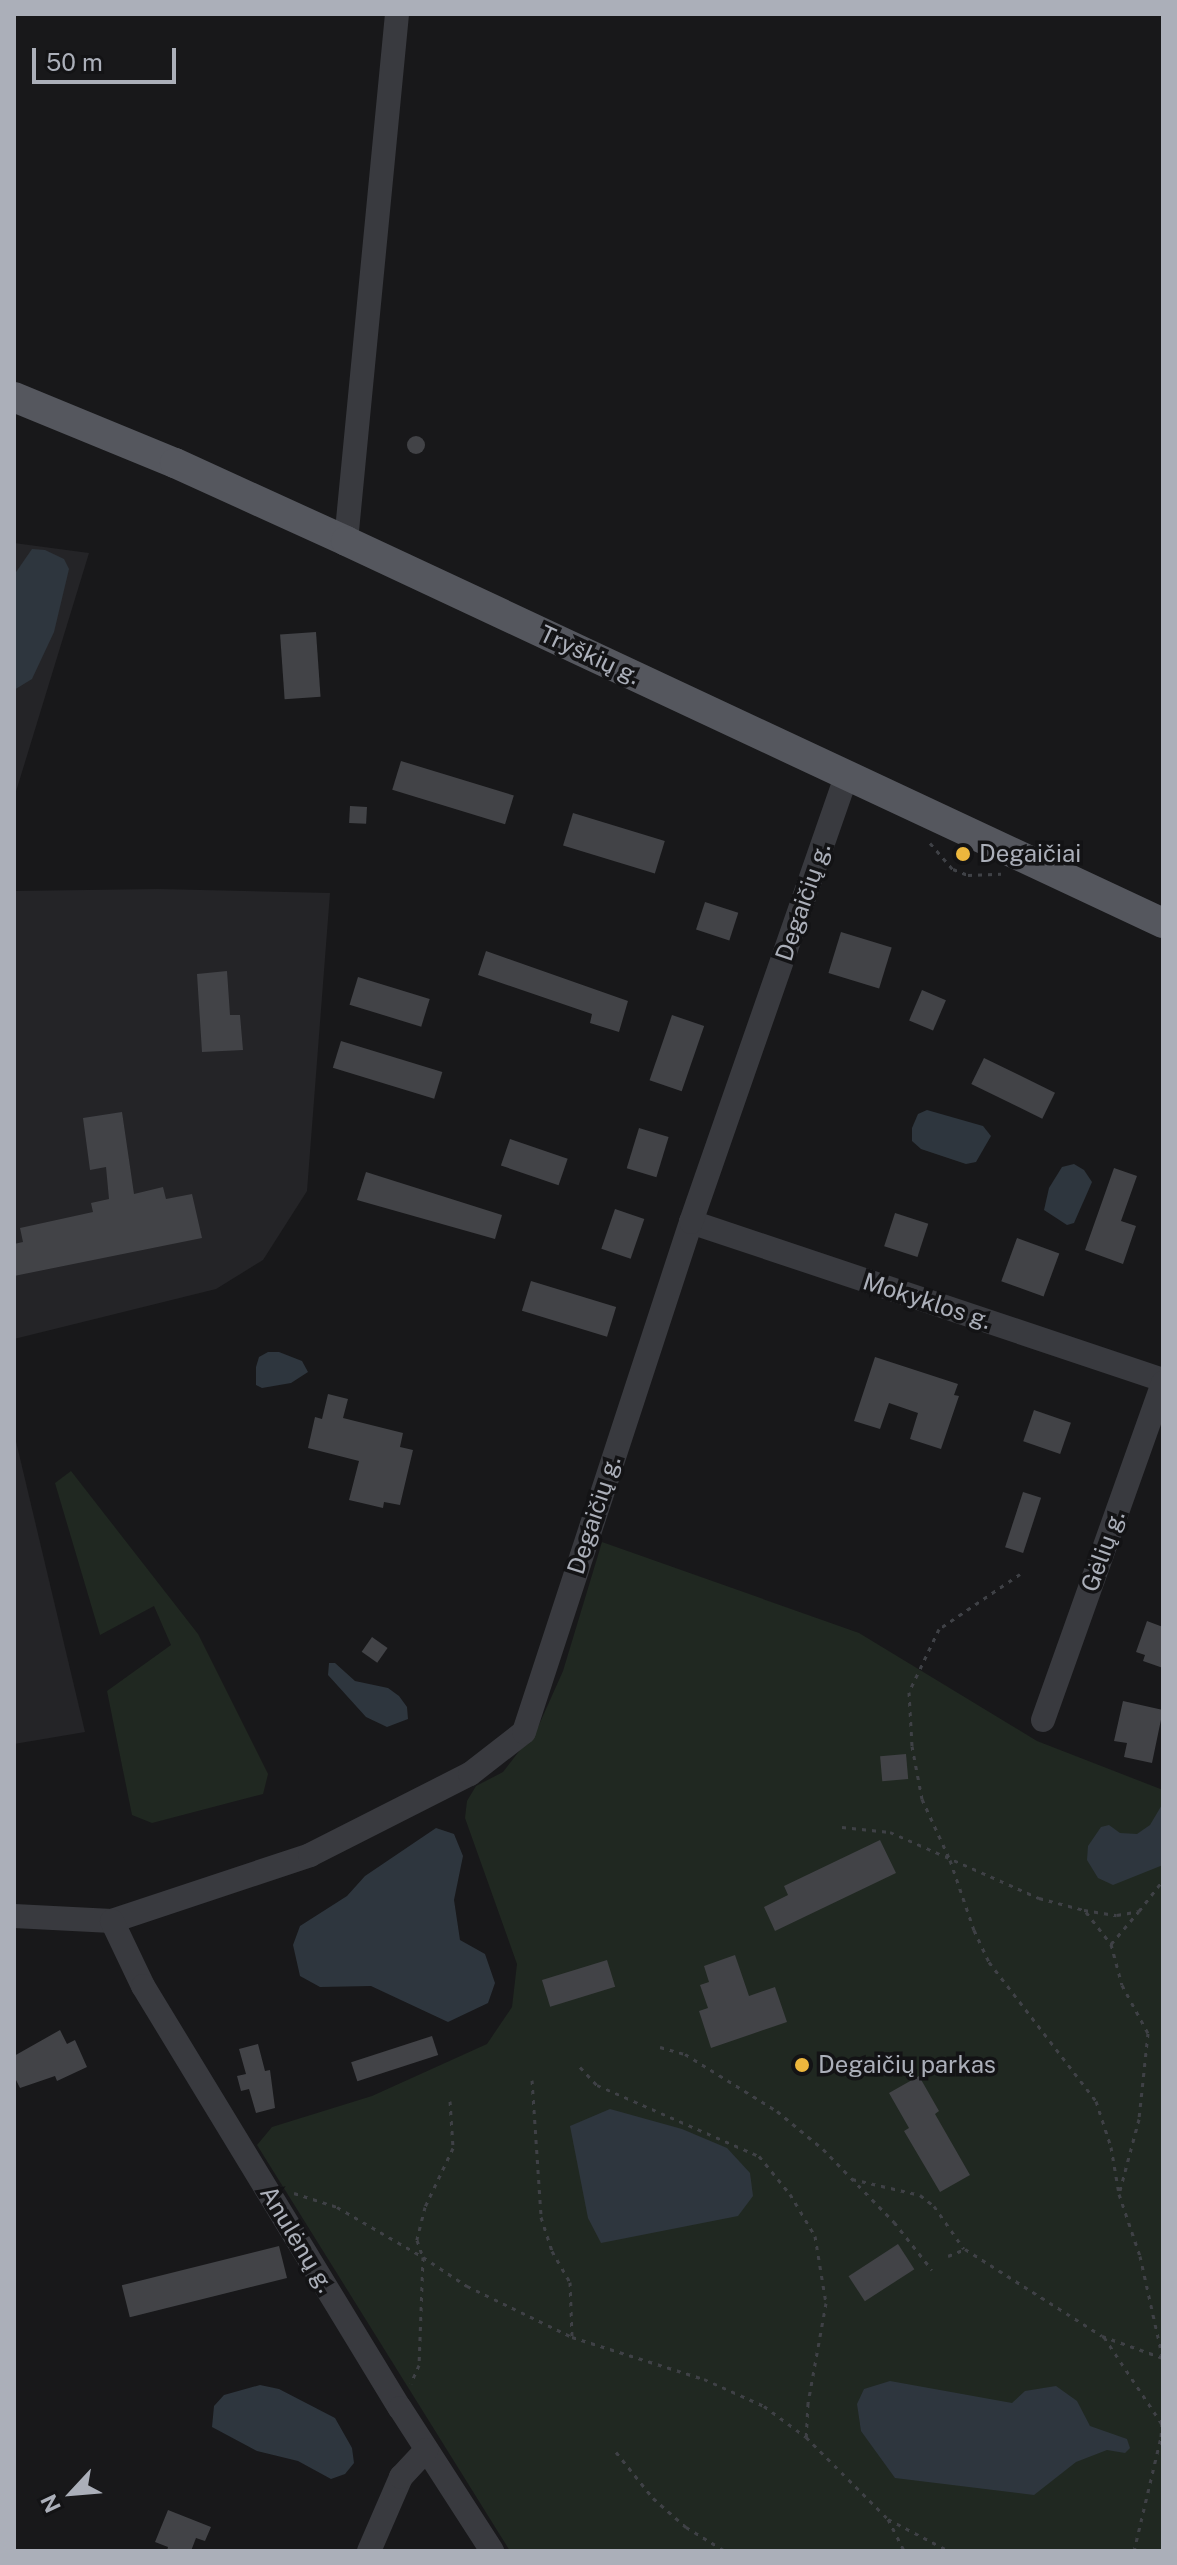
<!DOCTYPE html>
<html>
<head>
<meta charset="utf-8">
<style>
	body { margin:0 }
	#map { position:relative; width:1177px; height:2565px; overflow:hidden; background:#18181a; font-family:"Public Sans",sans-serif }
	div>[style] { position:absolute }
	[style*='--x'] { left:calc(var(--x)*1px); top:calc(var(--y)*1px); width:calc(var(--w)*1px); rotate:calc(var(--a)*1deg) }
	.built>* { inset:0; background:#242427 }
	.green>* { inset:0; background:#202821 }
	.water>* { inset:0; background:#2e363e }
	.building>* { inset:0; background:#424347; transform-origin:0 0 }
	.round { border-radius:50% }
	.path>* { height:3px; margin-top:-1.5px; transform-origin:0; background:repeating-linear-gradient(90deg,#3f4146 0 4px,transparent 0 10px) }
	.minor>* { height:24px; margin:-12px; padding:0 12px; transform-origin:12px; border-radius:12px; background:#393a3f }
	.major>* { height:30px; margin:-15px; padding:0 15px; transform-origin:15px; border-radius:15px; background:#55575e }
	.dots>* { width:22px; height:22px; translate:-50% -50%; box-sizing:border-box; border:4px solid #131315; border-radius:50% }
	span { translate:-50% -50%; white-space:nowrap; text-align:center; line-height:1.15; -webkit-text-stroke:7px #131315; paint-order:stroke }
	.street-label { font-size:24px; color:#abafb9 }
	.poi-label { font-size:24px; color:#abafb9 }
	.left { translate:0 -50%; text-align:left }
	.frame { position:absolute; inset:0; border:16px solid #abafb9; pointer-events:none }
	.north { position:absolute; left:32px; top:2453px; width:80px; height:80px; -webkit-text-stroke:6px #131315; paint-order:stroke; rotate:244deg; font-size:22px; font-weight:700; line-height:32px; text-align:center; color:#abafb9 }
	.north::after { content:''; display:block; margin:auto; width:28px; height:36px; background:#abafb9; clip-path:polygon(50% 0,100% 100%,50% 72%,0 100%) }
	.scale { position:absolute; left:32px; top:48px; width:144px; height:36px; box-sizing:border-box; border:4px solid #abafb9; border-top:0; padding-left:10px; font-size:24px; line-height:28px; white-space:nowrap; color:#abafb9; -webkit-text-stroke:6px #131315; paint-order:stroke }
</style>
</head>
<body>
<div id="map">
	<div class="built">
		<div style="clip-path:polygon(14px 543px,89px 553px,14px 798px)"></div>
		<div style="clip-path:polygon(158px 889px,330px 893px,307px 1191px,263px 1260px,216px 1289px,14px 1339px,14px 891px)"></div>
		<div style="clip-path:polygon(14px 1433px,85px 1732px,14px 1744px)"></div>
	</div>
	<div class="green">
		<div style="clip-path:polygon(71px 1471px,198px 1634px,268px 1774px,263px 1794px,152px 1823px,132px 1815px,107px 1691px,171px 1645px,154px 1606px,100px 1635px,55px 1483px)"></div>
		<div style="clip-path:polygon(602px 1542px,859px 1633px,1037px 1741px,1163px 1790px,1163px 2551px,510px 2551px,257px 2145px,272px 2127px,372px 2096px,487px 2044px,512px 2007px,517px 1964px,465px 1818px,467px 1801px,476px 1786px,503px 1772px,538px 1727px,563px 1671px)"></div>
	</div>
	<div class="water">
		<div style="clip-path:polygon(32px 549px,45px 550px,64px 559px,69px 569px,54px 632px,32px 679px,14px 690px,14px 575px)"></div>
		<div style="clip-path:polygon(927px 1110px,983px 1126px,991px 1136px,976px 1162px,966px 1164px,921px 1149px,912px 1141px,912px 1128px,918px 1114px)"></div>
		<div style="clip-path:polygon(1074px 1164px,1084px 1170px,1092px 1182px,1074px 1223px,1067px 1225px,1044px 1210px,1049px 1188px,1062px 1167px)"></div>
		<div style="clip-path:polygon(268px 1352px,279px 1352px,302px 1361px,308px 1372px,291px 1383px,262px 1388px,256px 1385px,256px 1367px,259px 1357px)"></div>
		<div style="clip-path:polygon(329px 1663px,335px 1663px,355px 1681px,388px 1688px,399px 1696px,407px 1707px,408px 1719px,387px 1727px,366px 1717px,328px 1675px)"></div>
		<div style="clip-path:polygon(1163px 1803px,1163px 1865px,1113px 1885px,1098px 1878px,1087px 1860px,1088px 1846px,1101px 1827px,1109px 1825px,1120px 1833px,1137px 1834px,1150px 1825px)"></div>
		<div style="clip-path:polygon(436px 1828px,454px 1834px,463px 1856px,454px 1900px,460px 1940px,485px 1954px,495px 1983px,488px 2003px,448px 2022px,371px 1986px,320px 1987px,300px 1976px,293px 1945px,300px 1926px,347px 1896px,365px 1876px)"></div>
		<div style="clip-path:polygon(610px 2109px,682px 2129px,727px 2148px,750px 2173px,753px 2196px,738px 2216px,601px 2243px,588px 2218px,570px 2126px)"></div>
		<div style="clip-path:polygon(890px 2381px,1012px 2403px,1025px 2391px,1056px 2386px,1077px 2401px,1090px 2426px,1127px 2439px,1130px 2448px,1125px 2453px,1107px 2450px,1076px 2462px,1034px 2495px,895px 2478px,861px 2431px,857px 2404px,864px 2389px)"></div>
		<div style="clip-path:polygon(260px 2385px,279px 2389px,335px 2418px,352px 2448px,354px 2463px,345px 2474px,331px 2479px,298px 2461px,257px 2451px,212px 2427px,214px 2406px,224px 2395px)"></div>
	</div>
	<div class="building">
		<div class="round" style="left:407px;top:436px;width:18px;height:18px"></div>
		<div style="left:316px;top:632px;width:65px;height:36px;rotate:86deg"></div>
		<div style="left:401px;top:761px;width:118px;height:30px;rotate:17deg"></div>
		<div style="left:350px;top:806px;width:17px;height:17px;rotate:3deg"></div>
		<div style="left:573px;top:813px;width:96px;height:34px;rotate:17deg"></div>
		<div style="left:705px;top:902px;width:35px;height:29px;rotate:18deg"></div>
		<div style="left:841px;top:932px;width:53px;height:43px;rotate:17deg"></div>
		<div style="clip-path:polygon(486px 951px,628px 1001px,619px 1032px,590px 1023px,592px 1014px,478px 975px)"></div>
		<div style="clip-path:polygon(227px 971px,230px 1015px,240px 1015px,243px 1050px,202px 1052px,197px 974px)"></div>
		<div style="left:358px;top:977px;width:75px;height:29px;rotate:17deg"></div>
		<div style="left:922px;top:990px;width:26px;height:33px;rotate:23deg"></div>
		<div style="left:672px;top:1015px;width:34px;height:69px;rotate:19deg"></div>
		<div style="left:341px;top:1041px;width:106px;height:28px;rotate:17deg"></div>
		<div style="left:984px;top:1058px;width:79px;height:29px;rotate:26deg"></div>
		<div style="clip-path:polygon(122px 1112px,134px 1194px,163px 1187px,166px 1199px,192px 1194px,202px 1238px,14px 1276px,14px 1244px,23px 1242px,20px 1228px,93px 1212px,91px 1203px,109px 1199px,106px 1167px,90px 1170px,83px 1118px)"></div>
		<div style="left:639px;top:1128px;width:31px;height:42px;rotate:17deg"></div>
		<div style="left:510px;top:1139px;width:61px;height:28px;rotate:19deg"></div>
		<div style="clip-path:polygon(1114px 1168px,1137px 1176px,1121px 1221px,1136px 1226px,1123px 1264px,1085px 1250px)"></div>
		<div style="clip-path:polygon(366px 1172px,502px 1215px,495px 1239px,357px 1200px)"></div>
		<div style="left:615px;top:1209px;width:31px;height:42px;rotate:19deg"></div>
		<div style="left:895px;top:1213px;width:35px;height:35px;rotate:18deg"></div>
		<div style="left:1017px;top:1238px;width:45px;height:46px;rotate:20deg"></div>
		<div style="left:531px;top:1281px;width:89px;height:31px;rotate:17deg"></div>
		<div style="clip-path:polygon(875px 1357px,958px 1384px,954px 1395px,959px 1396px,941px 1449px,910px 1439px,918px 1413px,889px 1403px,880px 1429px,854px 1421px)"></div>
		<div style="clip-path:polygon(328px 1394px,348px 1399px,343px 1418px,403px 1433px,400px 1447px,413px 1450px,400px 1505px,384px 1502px,383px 1508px,349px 1500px,359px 1461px,308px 1448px,315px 1417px,322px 1419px)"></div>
		<div style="left:1034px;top:1410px;width:39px;height:33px;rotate:19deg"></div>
		<div style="left:1023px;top:1492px;width:19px;height:58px;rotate:18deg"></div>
		<div style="clip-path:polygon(1147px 1621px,1163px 1627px,1163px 1668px,1143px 1661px,1145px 1655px,1136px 1652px)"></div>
		<div style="left:372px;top:1637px;width:19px;height:18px;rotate:35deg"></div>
		<div style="clip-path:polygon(1123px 1701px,1163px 1710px,1152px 1763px,1124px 1757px,1127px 1743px,1114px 1741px)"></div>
		<div style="left:906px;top:1754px;width:25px;height:26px;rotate:85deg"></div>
		<div style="clip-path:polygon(880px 1840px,896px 1873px,775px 1931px,764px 1907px,788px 1895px,784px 1886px)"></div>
		<div style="clip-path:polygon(735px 1955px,749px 1996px,775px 1987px,787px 2022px,711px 2048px,699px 2011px,708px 2008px,700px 1985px,709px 1982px,704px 1966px)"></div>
		<div style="left:607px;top:1960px;width:28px;height:68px;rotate:73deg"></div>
		<div style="clip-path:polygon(60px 2030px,67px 2044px,75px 2040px,87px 2067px,57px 2081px,55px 2076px,20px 2088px,14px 2076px,14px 2056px)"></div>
		<div style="left:432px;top:2036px;width:20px;height:85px;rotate:72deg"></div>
		<div style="clip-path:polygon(258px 2044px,265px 2071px,270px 2070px,275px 2108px,256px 2113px,249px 2089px,241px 2091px,237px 2076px,246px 2074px,239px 2049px)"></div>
		<div style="clip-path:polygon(919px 2076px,939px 2111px,935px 2114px,970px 2175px,940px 2192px,904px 2131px,909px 2128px,889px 2093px)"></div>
		<div style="left:898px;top:2244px;width:30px;height:59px;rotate:57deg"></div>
		<div style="left:279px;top:2246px;width:33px;height:162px;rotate:76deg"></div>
		<div style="clip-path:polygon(168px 2510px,211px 2527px,205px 2541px,196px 2538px,191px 2551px,167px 2551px,168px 2547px,155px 2542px)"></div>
	</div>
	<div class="path">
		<div style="--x:930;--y:843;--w:35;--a:49"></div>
		<div style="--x:953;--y:869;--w:16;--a:22"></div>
		<div style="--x:968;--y:875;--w:33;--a:-2"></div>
		<div style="--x:1020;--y:1574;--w:98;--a:145.8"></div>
		<div style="--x:939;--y:1629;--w:70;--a:115.5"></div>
		<div style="--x:909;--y:1692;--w:54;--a:86.8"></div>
		<div style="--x:912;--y:1746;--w:54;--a:79.3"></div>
		<div style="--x:922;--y:1799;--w:67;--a:65.3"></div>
		<div style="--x:950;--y:1860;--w:74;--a:71.1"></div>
		<div style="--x:974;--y:1930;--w:35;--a:65"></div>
		<div style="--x:989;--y:1962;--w:175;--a:52.4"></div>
		<div style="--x:1096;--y:2101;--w:48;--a:71.9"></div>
		<div style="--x:1111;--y:2147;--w:48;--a:80.3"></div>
		<div style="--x:842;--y:1827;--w:48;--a:5.9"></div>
		<div style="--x:890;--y:1832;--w:163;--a:23.9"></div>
		<div style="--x:1039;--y:1898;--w:47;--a:14.9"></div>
		<div style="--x:1084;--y:1910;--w:33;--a:9"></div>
		<div style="--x:1117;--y:1915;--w:22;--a:-10"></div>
		<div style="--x:1139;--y:1911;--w:36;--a:-52"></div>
		<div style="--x:1086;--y:1912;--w:41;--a:52"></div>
		<div style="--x:1111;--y:1944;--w:43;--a:-49.7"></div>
		<div style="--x:1111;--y:1944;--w:42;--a:75"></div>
		<div style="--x:1122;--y:1985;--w:55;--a:61.6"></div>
		<div style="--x:1148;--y:2033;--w:86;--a:96"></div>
		<div style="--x:1139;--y:2119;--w:78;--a:104.9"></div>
		<div style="--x:1119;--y:2194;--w:65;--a:71.3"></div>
		<div style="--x:1140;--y:2256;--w:107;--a:77.5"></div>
		<div style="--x:660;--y:2047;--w:26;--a:16"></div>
		<div style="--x:685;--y:2054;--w:108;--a:31.8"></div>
		<div style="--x:777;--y:2111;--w:60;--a:39.6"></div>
		<div style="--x:823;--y:2149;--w:102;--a:45.8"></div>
		<div style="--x:894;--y:2222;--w:61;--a:51.6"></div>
		<div style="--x:580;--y:2067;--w:25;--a:47"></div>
		<div style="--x:597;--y:2085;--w:177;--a:23.7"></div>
		<div style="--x:759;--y:2156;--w:49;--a:50.8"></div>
		<div style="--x:790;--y:2194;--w:49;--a:59.2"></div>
		<div style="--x:815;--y:2236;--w:68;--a:80.7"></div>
		<div style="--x:826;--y:2303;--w:102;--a:100.2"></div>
		<div style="--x:808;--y:2403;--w:34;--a:93"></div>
		<div style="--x:532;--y:2080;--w:137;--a:86.2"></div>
		<div style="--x:541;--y:2217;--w:36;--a:72"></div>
		<div style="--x:552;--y:2251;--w:36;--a:60"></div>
		<div style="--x:570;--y:2282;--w:55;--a:87.9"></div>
		<div style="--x:572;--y:2337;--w:139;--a:17.7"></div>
		<div style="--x:704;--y:2379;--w:66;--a:24.2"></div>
		<div style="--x:764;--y:2406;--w:52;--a:36.4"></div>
		<div style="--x:806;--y:2437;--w:116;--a:45"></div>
		<div style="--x:888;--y:2519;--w:69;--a:27.7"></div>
		<div style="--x:450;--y:2101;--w:47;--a:86.3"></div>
		<div style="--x:453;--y:2148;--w:65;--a:115.4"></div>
		<div style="--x:425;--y:2207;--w:34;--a:104"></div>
		<div style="--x:417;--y:2240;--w:18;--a:71"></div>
		<div style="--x:423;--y:2257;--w:53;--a:33.4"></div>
		<div style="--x:467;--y:2286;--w:117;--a:25.9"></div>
		<div style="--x:852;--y:2179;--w:70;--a:13.2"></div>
		<div style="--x:920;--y:2195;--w:18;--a:38"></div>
		<div style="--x:934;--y:2206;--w:52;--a:55.1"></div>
		<div style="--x:294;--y:2193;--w:45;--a:18"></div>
		<div style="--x:337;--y:2207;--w:99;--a:30.2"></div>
		<div style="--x:423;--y:2257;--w:108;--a:92.1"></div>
		<div style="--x:419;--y:2365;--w:20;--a:114"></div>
		<div style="--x:948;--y:2256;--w:18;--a:-22"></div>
		<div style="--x:965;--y:2249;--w:162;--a:32.4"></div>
		<div style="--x:1102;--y:2336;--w:65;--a:19.8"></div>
		<div style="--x:1104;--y:2337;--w:105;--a:56.3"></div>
		<div style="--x:616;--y:2452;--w:59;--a:51.2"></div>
		<div style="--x:653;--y:2498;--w:44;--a:41.3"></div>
		<div style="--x:686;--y:2527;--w:46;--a:31.6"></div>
		<div style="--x:888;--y:2519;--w:36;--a:63"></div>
		<div style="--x:1134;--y:2551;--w:117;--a:-76.7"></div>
		<div style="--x:1161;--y:2437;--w:30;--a:-86"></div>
	</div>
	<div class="minor">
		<div style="--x:346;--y:541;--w:529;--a:-84.47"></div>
		<div style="--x:691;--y:1222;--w:498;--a:18.5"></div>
		<div style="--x:1043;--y:1720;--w:358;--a:-70.4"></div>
		<div style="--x:14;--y:1916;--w:98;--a:2.9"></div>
		<div style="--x:112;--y:1921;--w:209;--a:-18.4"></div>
		<div style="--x:310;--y:1855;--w:179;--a:-26.9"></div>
		<div style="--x:470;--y:1774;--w:68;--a:-37.9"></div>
		<div style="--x:524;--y:1732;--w:537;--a:-71.87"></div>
		<div style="--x:691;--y:1222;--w:473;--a:-70.8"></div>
		<div style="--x:112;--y:1921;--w:72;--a:64.5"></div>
		<div style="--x:143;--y:1986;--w:494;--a:58.7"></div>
		<div style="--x:400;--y:2408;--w:170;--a:57.2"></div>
		<div style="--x:369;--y:2551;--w:81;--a:-66.6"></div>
		<div style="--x:401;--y:2477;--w:37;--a:-47"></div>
	</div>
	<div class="major">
		<div style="--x:14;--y:397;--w:174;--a:22.3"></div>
		<div style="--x:175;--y:463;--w:188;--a:24.5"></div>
		<div style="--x:346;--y:541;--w:902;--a:25.06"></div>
	</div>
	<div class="dots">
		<div style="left:963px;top:854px;background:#edb73d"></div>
		<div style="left:802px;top:2065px;background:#edb73d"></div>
	</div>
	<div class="street-label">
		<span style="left:590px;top:655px;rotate:25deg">Tryškių g.</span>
		<span style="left:803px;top:902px;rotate:-71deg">Degaičių g.</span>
		<span style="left:927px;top:1301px;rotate:18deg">Mokyklos g.</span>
		<span style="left:594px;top:1515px;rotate:-72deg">Degaičių g.</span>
		<span style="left:1103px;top:1551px;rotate:-70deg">Gėlių g.</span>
		<span style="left:297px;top:2239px;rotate:59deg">Anulėnų g.</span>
	</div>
	<div class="poi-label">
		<span class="left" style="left:979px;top:854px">Degaičiai</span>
		<span class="left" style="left:818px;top:2065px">Degaičių parkas</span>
	</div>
	<div class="frame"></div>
	<div class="north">N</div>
	<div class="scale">50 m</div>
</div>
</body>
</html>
